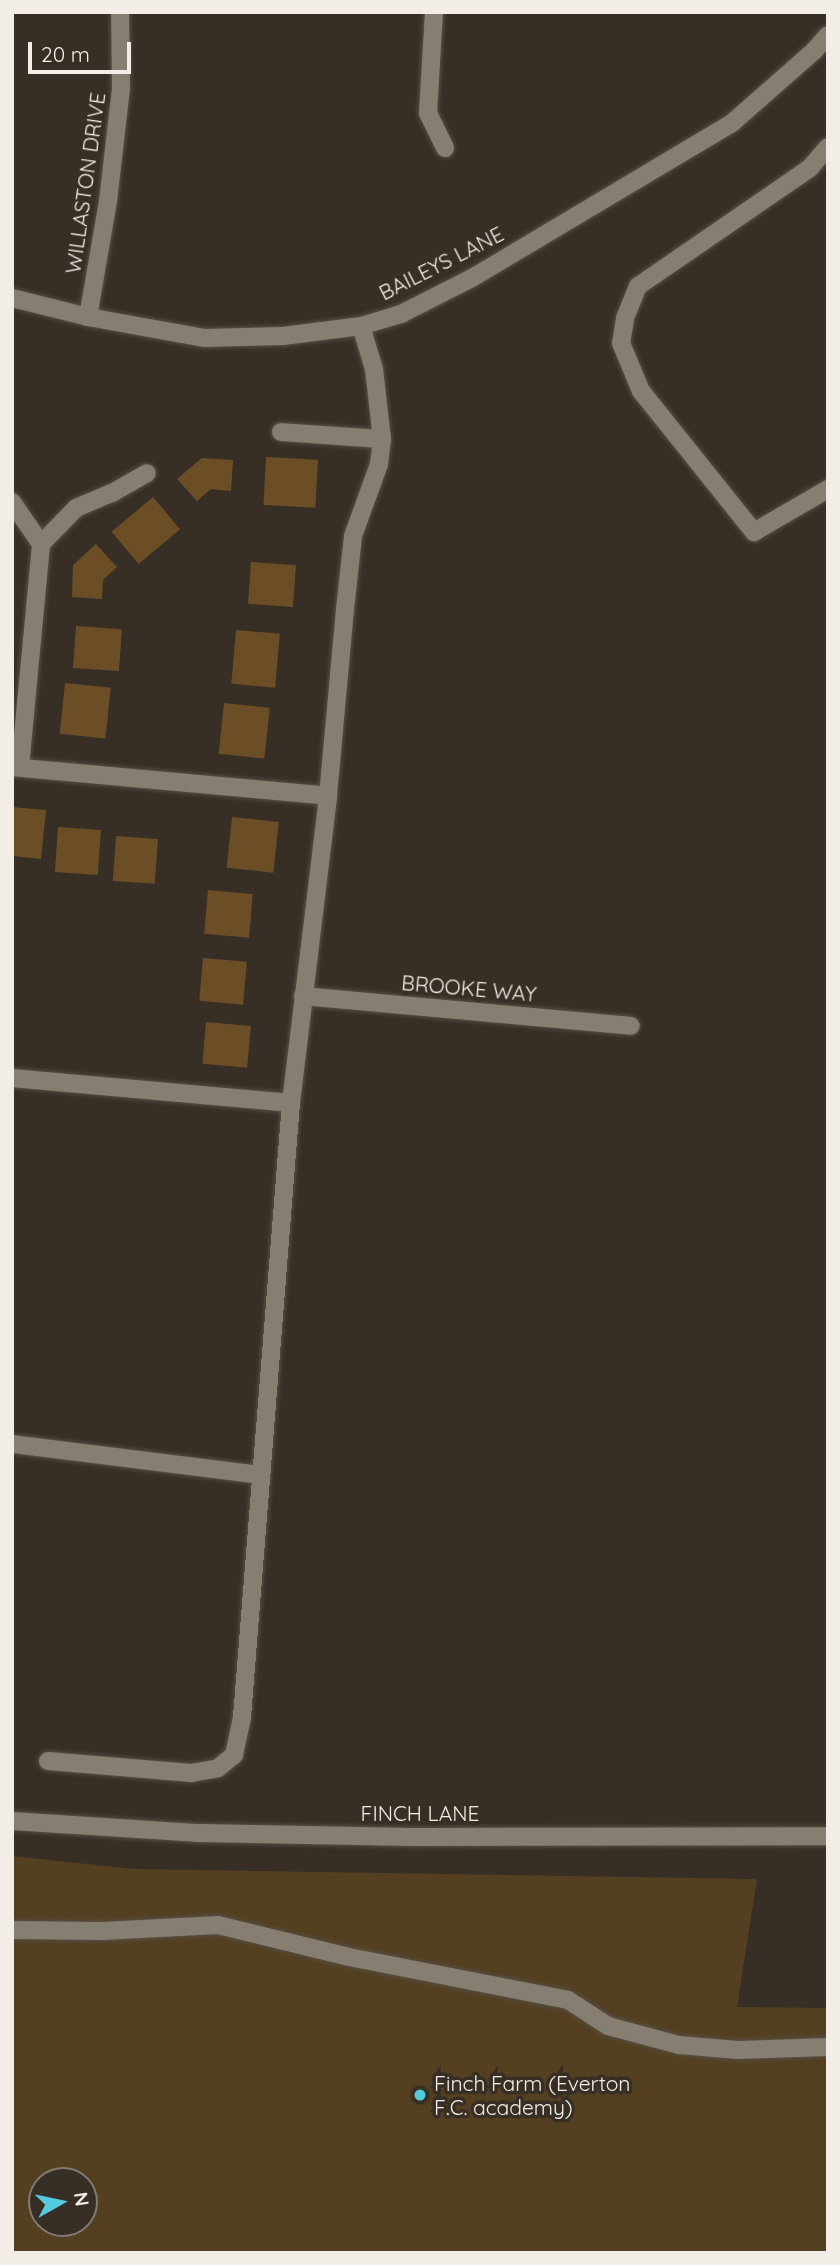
<!DOCTYPE html>
<html>
<head>
<meta charset="utf-8">
<style>
	body { margin:0 }
	#map { position:relative; width:840px; height:2265px; overflow:hidden; background:#372f25; font-family:Quicksand,sans-serif }
	div>[style] { position:absolute }
	[style*='--x'] { left:calc(var(--x)*1px); top:calc(var(--y)*1px); width:calc(var(--w)*1px); rotate:calc(var(--a)*1deg) }
	.green>* { inset:0; background:#553f21 }
	.building>* { inset:0; background:#6b4e25; transform-origin:0 0 }
	.roads { filter:drop-shadow(0 0 2px #554f45) drop-shadow(0 0 2px #554f45) }
	.minor>* { height:18px; margin:-9px; padding:0 9px; transform-origin:9px; border-radius:9px; background:#877e72 }
	.dots>* { width:19px; height:19px; translate:-50% -50%; box-sizing:border-box; border:4px solid #372f25; border-radius:50% }
	span { translate:-50% -50%; white-space:nowrap; text-align:center; line-height:1.15; -webkit-text-stroke:7px #372f25; paint-order:stroke }
	.street-label { font-size:21px; color:#f2ede6 }
	.poi-label { font-size:21px; color:#f2ede6 }
	.left { translate:0 -50%; text-align:left }
	.frame { position:absolute; inset:0; border:14px solid #f2ede6; pointer-events:none }
	.north { position:absolute; left:28px; top:2167px; width:70px; height:70px; box-sizing:border-box; background:#372f25; border:2px solid #827b72; border-radius:50%; rotate:81deg; font-size:19px; font-weight:700; line-height:28px; text-align:center; color:#f2ede6 }
	.north::after { content:''; display:block; margin:auto; width:24px; height:32px; background:#54cadd; clip-path:polygon(50% 0,100% 100%,50% 72%,0 100%) }
	.scale { position:absolute; left:28px; top:42px; width:103px; height:32px; box-sizing:border-box; border:4px solid #f2ede6; border-top:0; padding-left:9px; font-size:21px; line-height:24px; white-space:nowrap; color:#f2ede6; -webkit-text-stroke:5px #372f25; paint-order:stroke }
</style>
</head>
<body>
<div id="map">
	<div class="green">
		<div style="clip-path:polygon(evenodd,12px 1856px,134px 1869px,757px 1879px,737px 2007px,828px 2008px,828px 2253px,12px 2253px,12px 1856px,42px 2181px,84px 2181px,84px 2223px,42px 2223px,42px 2181px)"></div>
	</div>
	<div class="building">
		<div style="left:266px;top:457px;width:52px;height:48px;rotate:3deg"></div>
		<div style="clip-path:polygon(202px 458px,233px 460px,231px 491px,211px 489px,197px 501px,177px 479px)"></div>
		<div style="left:153px;top:497px;width:42px;height:54px;rotate:50deg"></div>
		<div style="clip-path:polygon(96px 544px,117px 567px,103px 580px,102px 599px,72px 597px,73px 565px)"></div>
		<div style="left:251px;top:562px;width:45px;height:42px;rotate:4deg"></div>
		<div style="left:76px;top:626px;width:46px;height:42px;rotate:4deg"></div>
		<div style="left:236px;top:630px;width:44px;height:54px;rotate:5deg"></div>
		<div style="left:65px;top:683px;width:46px;height:51px;rotate:6deg"></div>
		<div style="left:224px;top:703px;width:46px;height:51px;rotate:6deg"></div>
		<div style="clip-path:polygon(12px 807px,46px 810px,41px 859px,12px 856px)"></div>
		<div style="left:232px;top:817px;width:47px;height:51px;rotate:6deg"></div>
		<div style="left:58px;top:827px;width:43px;height:45px;rotate:4deg"></div>
		<div style="left:116px;top:836px;width:42px;height:45px;rotate:4deg"></div>
		<div style="left:208px;top:890px;width:45px;height:44px;rotate:5deg"></div>
		<div style="left:203px;top:958px;width:44px;height:43px;rotate:5deg"></div>
		<div style="left:206px;top:1022px;width:45px;height:42px;rotate:5deg"></div>
	</div>
	<div class="roads">
		<div class="minor">
			<div style="--x:434;--y:12;--w:101;--a:93.4"></div>
			<div style="--x:428;--y:113;--w:39;--a:64"></div>
			<div style="--x:828;--y:147;--w:28;--a:131"></div>
			<div style="--x:810;--y:168;--w:209;--a:145.5"></div>
			<div style="--x:638;--y:286;--w:35;--a:112"></div>
			<div style="--x:625;--y:319;--w:24;--a:99"></div>
			<div style="--x:621;--y:343;--w:52;--a:67.4"></div>
			<div style="--x:641;--y:391;--w:181;--a:51.3"></div>
			<div style="--x:754;--y:532;--w:86;--a:-30.2"></div>
			<div style="--x:12;--y:298;--w:78;--a:14"></div>
			<div style="--x:88;--y:317;--w:119;--a:10.2"></div>
			<div style="--x:205;--y:338;--w:78;--a:-1.5"></div>
			<div style="--x:283;--y:336;--w:79;--a:-7.3"></div>
			<div style="--x:361;--y:326;--w:42;--a:-16.7"></div>
			<div style="--x:401;--y:314;--w:80;--a:-26.9"></div>
			<div style="--x:472;--y:278;--w:303;--a:-30.8"></div>
			<div style="--x:732;--y:123;--w:109;--a:-41.3"></div>
			<div style="--x:814;--y:51;--w:21;--a:-49"></div>
			<div style="--x:88;--y:317;--w:118;--a:-80.2"></div>
			<div style="--x:108;--y:201;--w:113;--a:-83.4"></div>
			<div style="--x:121;--y:89;--w:77;--a:-90.7"></div>
			<div style="--x:281;--y:432;--w:101;--a:4"></div>
			<div style="--x:12;--y:502;--w:51;--a:55.4"></div>
			<div style="--x:12;--y:767;--w:317;--a:5.2"></div>
			<div style="--x:20;--y:767;--w:224;--a:-84.6"></div>
			<div style="--x:41;--y:544;--w:50;--a:-45.8"></div>
			<div style="--x:76;--y:508;--w:39;--a:-23"></div>
			<div style="--x:112;--y:493;--w:40;--a:-29.7"></div>
			<div style="--x:303;--y:996;--w:329;--a:5.2"></div>
			<div style="--x:12;--y:1078;--w:280;--a:5.1"></div>
			<div style="--x:12;--y:1444;--w:251;--a:7.1"></div>
			<div style="--x:48;--y:1761;--w:144;--a:4.8"></div>
			<div style="--x:191;--y:1773;--w:27;--a:-10"></div>
			<div style="--x:218;--y:1768;--w:21;--a:-39"></div>
			<div style="--x:234;--y:1755;--w:39;--a:-78"></div>
			<div style="--x:242;--y:1717;--w:616;--a:-85.44"></div>
			<div style="--x:291;--y:1103;--w:309;--a:-83.1"></div>
			<div style="--x:328;--y:796;--w:188;--a:-84.8"></div>
			<div style="--x:345;--y:609;--w:73;--a:-83.7"></div>
			<div style="--x:353;--y:536;--w:77;--a:-70.1"></div>
			<div style="--x:379;--y:464;--w:25;--a:-83"></div>
			<div style="--x:382;--y:439;--w:70;--a:-96.5"></div>
			<div style="--x:374;--y:369;--w:45;--a:-106.8"></div>
			<div style="--x:12;--y:1821;--w:188;--a:3.7"></div>
			<div style="--x:200;--y:1833;--w:212;--a:1.1"></div>
			<div style="--x:412;--y:1837;--w:416;--a:-0.1"></div>
			<div style="--x:12;--y:1930;--w:91;--a:0.6"></div>
			<div style="--x:103;--y:1931;--w:115;--a:-3"></div>
			<div style="--x:218;--y:1925;--w:135;--a:13.7"></div>
			<div style="--x:349;--y:1957;--w:223;--a:11.1"></div>
			<div style="--x:568;--y:2000;--w:48;--a:33"></div>
			<div style="--x:608;--y:2026;--w:73;--a:15"></div>
			<div style="--x:679;--y:2045;--w:59;--a:4.8"></div>
			<div style="--x:738;--y:2050;--w:90;--a:-1.9"></div>
		</div>
	</div>
	<div class="dots">
		<div style="left:420px;top:2095px;background:#54cadd"></div>
	</div>
	<div class="street-label">
		<span style="left:85px;top:183px;rotate:-82deg">WILLASTON DRIVE</span>
		<span style="left:441px;top:263px;rotate:-27deg">BAILEYS LANE</span>
		<span style="left:469px;top:988px;rotate:5deg">BROOKE WAY</span>
		<span style="left:420px;top:1813px">FINCH LANE</span>
	</div>
	<div class="poi-label">
		<span class="left" style="left:434px;top:2095px">Finch Farm (Everton<br>F.C. academy)</span>
	</div>
	<div class="frame"></div>
	<div class="north">N</div>
	<div class="scale">20 m</div>
</div>
</body>
</html>
